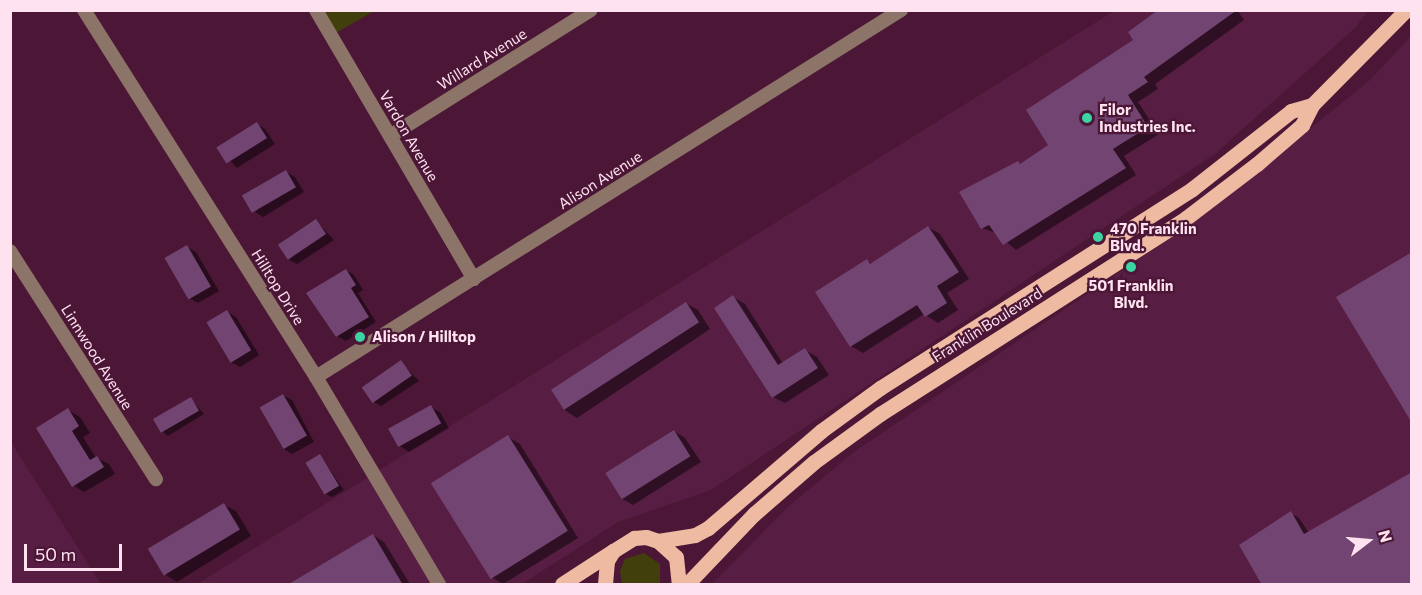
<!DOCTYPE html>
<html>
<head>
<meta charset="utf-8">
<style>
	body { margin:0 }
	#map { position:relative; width:1422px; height:595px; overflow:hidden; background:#4c1737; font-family:Commissioner,sans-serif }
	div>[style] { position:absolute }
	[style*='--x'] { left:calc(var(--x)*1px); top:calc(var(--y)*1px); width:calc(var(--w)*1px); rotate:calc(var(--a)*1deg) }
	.built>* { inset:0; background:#581d42 }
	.green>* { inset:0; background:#413f0c }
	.shadow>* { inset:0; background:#0007 }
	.building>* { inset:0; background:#714471; transform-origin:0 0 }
	.minor>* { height:14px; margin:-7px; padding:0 7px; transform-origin:7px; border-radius:7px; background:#8d7468 }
	.major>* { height:15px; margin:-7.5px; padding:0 7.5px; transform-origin:7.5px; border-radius:7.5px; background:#eebaa1 }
	.dots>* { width:16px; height:16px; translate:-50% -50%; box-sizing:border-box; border:3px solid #4c1737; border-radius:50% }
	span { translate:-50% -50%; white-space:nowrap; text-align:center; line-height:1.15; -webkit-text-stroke:4.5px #4c1737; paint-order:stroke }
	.street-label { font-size:15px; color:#fee2ef }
	.poi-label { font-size:15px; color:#fee2ef; font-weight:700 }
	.left { translate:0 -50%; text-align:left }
	.frame { position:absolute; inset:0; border:12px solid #fee2ef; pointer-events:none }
	.north { position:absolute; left:1338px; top:511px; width:60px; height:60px; -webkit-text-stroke:4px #4c1737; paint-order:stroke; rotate:74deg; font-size:16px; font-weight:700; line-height:24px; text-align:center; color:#fee2ef }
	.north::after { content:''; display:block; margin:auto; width:21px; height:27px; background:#fee2ef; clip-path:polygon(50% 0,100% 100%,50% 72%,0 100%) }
	.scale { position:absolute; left:24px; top:544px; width:98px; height:27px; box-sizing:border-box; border:3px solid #fee2ef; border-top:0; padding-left:8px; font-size:18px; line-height:21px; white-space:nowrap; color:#fee2ef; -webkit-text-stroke:4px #4c1737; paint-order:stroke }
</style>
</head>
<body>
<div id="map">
	<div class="built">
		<div style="clip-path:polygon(1114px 11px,1368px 11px,1355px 28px,1216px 153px,711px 490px,618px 522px,522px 584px,197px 584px)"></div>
		<div style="clip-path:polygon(1411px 36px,1411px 584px,712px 584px,789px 506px,854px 452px,1205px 214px,1370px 80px)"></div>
		<div style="clip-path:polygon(10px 442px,11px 442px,101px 584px,11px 584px)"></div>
	</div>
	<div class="green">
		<div style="clip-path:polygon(319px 11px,374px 11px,334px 34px)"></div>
		<div style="clip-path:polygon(644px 553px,660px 564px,660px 584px,622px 584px,620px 571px,625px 559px)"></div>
	</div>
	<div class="shadow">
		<div style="clip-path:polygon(1161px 10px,1237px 10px,1244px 20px,1155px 84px,1158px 89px,1138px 102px,1159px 134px,1124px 156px,1136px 175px,1016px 250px,996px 233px,982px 228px,1018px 162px,1021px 164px,1051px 145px)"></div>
		<div style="clip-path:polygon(257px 124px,265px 129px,275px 144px,237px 168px,219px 148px)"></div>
		<div style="clip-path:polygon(286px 172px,295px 177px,304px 192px,263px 217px,255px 212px)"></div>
		<div style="clip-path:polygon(316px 221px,334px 240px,297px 264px,288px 259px)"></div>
		<div style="clip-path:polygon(928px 227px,940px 234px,969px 279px,947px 293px,958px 310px,938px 323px,924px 314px,863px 353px,851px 346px,867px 261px,872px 264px)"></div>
		<div style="clip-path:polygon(187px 247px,196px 252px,219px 291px,198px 303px,189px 298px)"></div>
		<div style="clip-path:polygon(346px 270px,354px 275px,363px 290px,358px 293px,376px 322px,346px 341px,337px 336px)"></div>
		<div style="clip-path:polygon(733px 297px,745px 304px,783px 364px,805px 350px,817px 357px,829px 375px,785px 403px,773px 397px)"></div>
		<div style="clip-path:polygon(687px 304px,698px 310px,710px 329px,577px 418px,566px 411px,554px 392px)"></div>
		<div style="clip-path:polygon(227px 312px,236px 317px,259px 355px,240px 367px,231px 362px)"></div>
		<div style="clip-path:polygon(401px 362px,419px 381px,381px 406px,372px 401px)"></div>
		<div style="clip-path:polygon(283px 395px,292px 400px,314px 442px,292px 454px,284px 449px)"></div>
		<div style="clip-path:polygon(191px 399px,204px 414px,168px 436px,163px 432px)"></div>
		<div style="clip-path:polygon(431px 407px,440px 412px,449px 428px,409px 452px,400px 446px)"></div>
		<div style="clip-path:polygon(68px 410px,80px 417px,90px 433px,83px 437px,96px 458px,109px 464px,115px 474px,84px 492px,73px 485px)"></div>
		<div style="clip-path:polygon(674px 431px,685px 438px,701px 462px,633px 505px,621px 498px)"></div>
		<div style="clip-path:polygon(508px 437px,520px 444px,578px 538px,503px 584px,491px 577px)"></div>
		<div style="clip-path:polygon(320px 456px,344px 490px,332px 497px,326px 494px)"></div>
		<div style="clip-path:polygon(224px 505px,236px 511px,251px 536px,177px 582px,166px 575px)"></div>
		<div style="clip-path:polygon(1291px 513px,1299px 518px,1309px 533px,1264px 584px)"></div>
		<div style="clip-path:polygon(373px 535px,384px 542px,410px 584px,290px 584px)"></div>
	</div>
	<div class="building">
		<div style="clip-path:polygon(1158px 10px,1237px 10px,1144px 77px,1148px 82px,1128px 95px,1148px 127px,1113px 149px,1126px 168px,1003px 245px,989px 225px,981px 229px,959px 192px,1018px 161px,1020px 164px,1048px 145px,1026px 110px,1133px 40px,1128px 32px)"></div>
		<div style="left:257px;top:122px;width:19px;height:48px;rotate:58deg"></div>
		<div style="left:286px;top:170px;width:20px;height:51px;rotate:60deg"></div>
		<div style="left:316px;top:219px;width:18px;height:46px;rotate:56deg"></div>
		<div style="clip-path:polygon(928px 226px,959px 272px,937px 286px,947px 303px,925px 317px,917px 305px,850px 347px,815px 292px,867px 259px,870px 264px)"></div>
		<div style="left:187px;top:245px;width:48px;height:26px;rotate:60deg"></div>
		<div style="clip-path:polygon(1412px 252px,1412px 423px,1336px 297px)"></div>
		<div style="clip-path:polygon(346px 269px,356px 285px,351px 288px,369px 317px,336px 337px,306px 293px)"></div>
		<div style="clip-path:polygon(733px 295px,778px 365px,805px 348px,818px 368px,772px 398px,714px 308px)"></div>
		<div style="left:686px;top:302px;width:24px;height:161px;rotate:57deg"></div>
		<div style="left:227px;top:310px;width:47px;height:24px;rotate:59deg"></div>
		<div style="left:401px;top:360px;width:19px;height:48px;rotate:55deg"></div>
		<div style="left:283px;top:394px;width:48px;height:27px;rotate:60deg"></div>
		<div style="left:191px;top:397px;width:16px;height:44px;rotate:60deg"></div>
		<div style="left:431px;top:405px;width:21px;height:49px;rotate:61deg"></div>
		<div style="clip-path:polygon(68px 408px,79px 426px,72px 431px,90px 460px,97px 456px,104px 467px,72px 487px,36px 428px)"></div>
		<div style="left:674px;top:430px;width:31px;height:81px;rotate:58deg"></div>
		<div style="left:508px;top:435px;width:113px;height:91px;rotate:58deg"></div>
		<div style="left:320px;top:454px;width:37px;height:17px;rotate:59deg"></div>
		<div style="clip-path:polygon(1412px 472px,1412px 585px,1262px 585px,1239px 545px,1291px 511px,1304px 534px)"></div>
		<div style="left:224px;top:503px;width:31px;height:89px;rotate:59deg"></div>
		<div style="clip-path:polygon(373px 534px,403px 585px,287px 585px)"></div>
	</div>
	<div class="minor">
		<div style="--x:84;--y:10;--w:434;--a:57.7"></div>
		<div style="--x:316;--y:377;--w:241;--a:59.3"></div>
		<div style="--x:316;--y:10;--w:312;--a:59.6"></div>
		<div style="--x:390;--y:136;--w:237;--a:-32.1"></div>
		<div style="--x:10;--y:251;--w:271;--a:57.4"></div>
		<div style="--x:316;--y:377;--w:691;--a:-32.1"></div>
	</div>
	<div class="major">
		<div style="--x:658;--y:541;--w:37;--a:-9"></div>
		<div style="--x:695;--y:535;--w:15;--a:-28"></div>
		<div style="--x:708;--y:528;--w:149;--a:-40.6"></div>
		<div style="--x:821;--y:431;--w:73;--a:-36.1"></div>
		<div style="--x:880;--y:388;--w:370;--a:-32.5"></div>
		<div style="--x:1192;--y:189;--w:126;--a:-38.2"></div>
		<div style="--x:1291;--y:111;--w:22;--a:-16"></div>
		<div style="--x:562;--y:584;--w:61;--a:-32.9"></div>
		<div style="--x:605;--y:584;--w:23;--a:-85"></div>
		<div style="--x:607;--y:561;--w:12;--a:-59"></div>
		<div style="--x:613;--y:551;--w:25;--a:-32"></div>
		<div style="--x:634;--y:538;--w:12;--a:-5"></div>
		<div style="--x:646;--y:537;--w:13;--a:18"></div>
		<div style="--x:658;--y:541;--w:24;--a:42"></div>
		<div style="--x:676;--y:557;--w:27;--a:84"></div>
		<div style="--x:687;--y:584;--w:97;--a:-46.3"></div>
		<div style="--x:754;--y:514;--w:79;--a:-40.9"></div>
		<div style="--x:814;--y:462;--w:82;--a:-36"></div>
		<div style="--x:880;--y:414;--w:363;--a:-32.6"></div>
		<div style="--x:1186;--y:218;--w:89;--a:-37.3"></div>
		<div style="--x:1257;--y:164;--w:60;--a:-40.9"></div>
		<div style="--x:1302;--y:125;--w:22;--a:-63"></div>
		<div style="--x:1312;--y:105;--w:134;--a:-45.3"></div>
	</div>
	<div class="dots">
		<div style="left:1087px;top:118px;background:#3dd4a3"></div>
		<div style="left:1098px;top:237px;background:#3dd4a3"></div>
		<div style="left:1131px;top:267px;background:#3dd4a3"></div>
		<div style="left:360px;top:337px;background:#3dd4a3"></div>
	</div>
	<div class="street-label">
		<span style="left:482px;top:59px;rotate:-32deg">Willard Avenue</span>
		<span style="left:409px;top:136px;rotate:60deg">Vardon Avenue</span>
		<span style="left:600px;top:180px;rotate:-32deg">Alison Avenue</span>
		<span style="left:278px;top:287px;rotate:58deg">Hilltop Drive</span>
		<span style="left:987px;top:325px;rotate:-32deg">Franklin Boulevard</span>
		<span style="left:97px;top:357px;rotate:58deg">Linnwood Avenue</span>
	</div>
	<div class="poi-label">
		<span class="left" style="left:1099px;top:118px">Filor<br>Industries Inc.</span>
		<span class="left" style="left:1110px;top:237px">470 Franklin<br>Blvd.</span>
		<span style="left:1131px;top:294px">501 Franklin<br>Blvd.</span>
		<span class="left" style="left:372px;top:337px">Alison / Hilltop</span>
	</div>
	<div class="frame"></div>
	<div class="north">N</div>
	<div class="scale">50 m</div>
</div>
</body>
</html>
